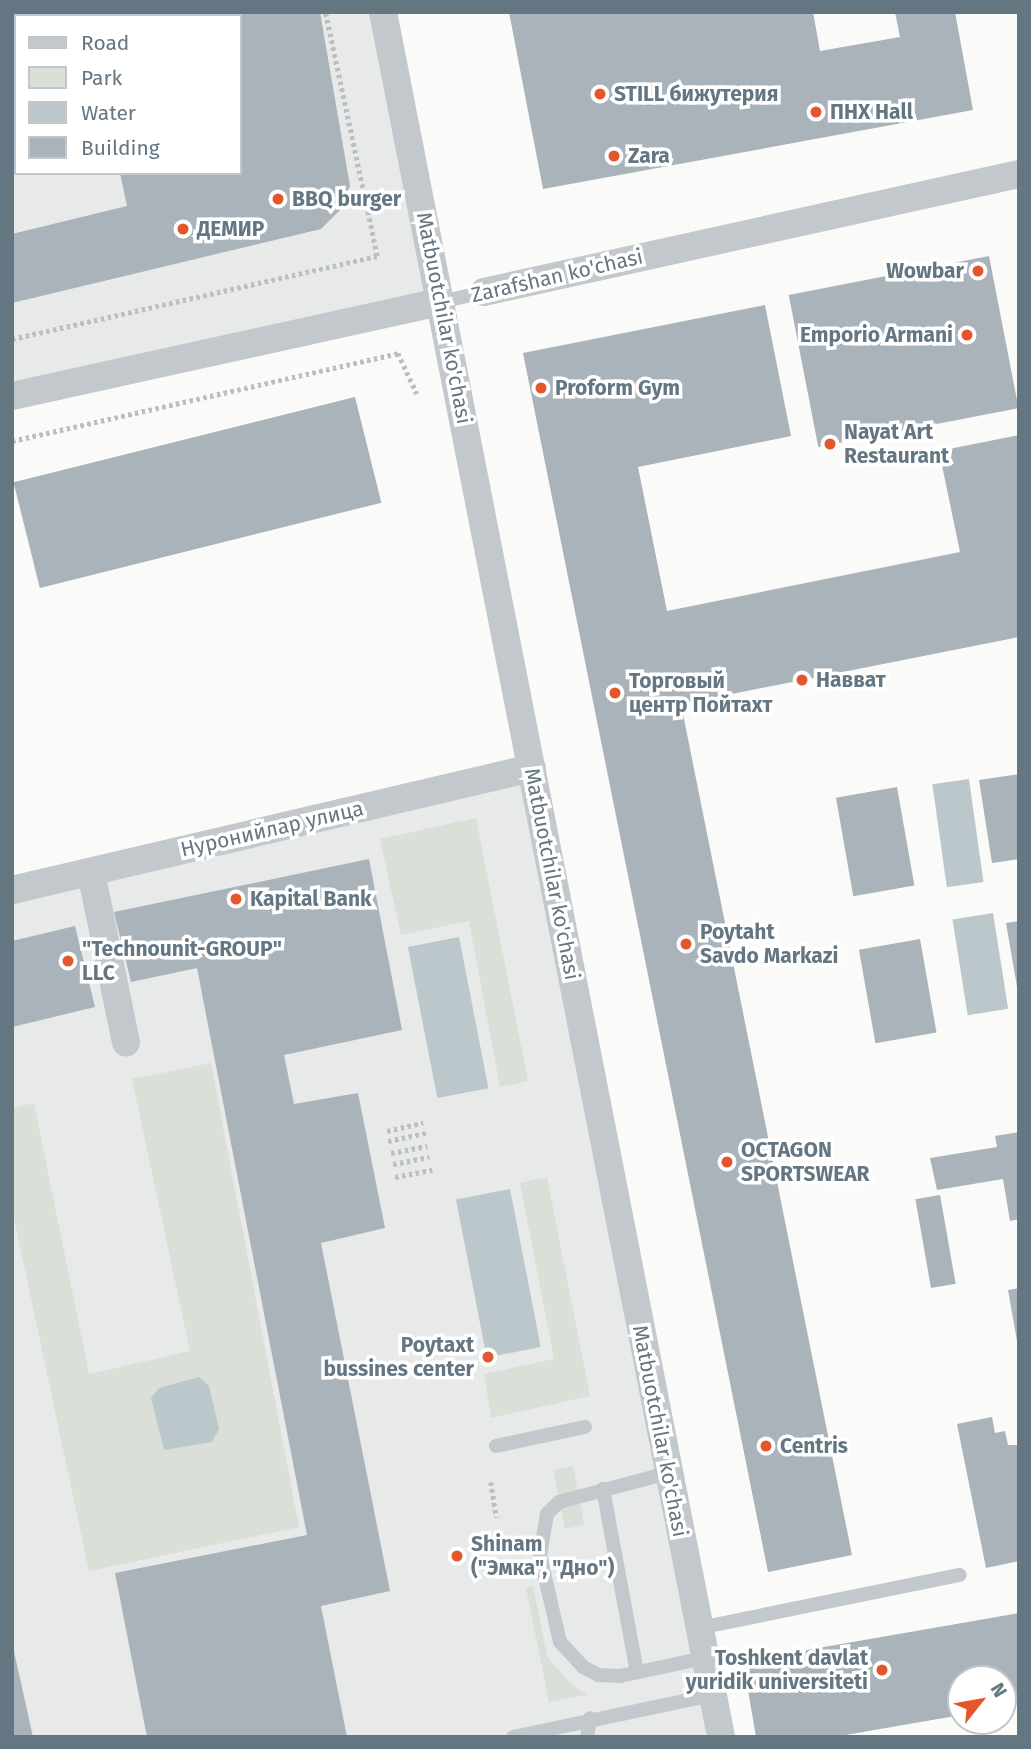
<!DOCTYPE html>
<html>
<head>
<meta charset="utf-8">
<style>
	body { margin:0 }
	#map { position:relative; width:1031px; height:1749px; overflow:hidden; background:#fafaf8; font-family:"Fira Sans",sans-serif }
	div>[style] { position:absolute }
	[style*='--x'] { left:calc(var(--x)*1px); top:calc(var(--y)*1px); width:calc(var(--w)*1px); rotate:calc(var(--a)*1deg) }
	.built>* { inset:0; background:#e8e9e9 }
	.green>* { inset:0; background:#dadfd7; transform-origin:0 0 }
	.water>* { inset:0; background:#bbc7cb; transform-origin:0 0 }
	.building>* { inset:0; background:#aab3b9; transform-origin:0 0 }
	.path>* { height:4.5px; margin-top:-2.25px; transform-origin:0; background:repeating-linear-gradient(90deg,#bbbfc2 0 3.5px,transparent 0 7px) }
	.lane>* { height:14px; margin:-7px; padding:0 7px; transform-origin:7px; border-radius:7px; background:#c3c8cc }
	.street>* { height:28px; margin:-14px; padding:0 14px; transform-origin:14px; border-radius:14px; background:#c3c8cc }
	.dots>* { width:19px; height:19px; translate:-50% -50%; box-sizing:border-box; border:4px solid #fff; border-radius:50% }
	span { translate:-50% -50%; white-space:nowrap; text-align:center; line-height:1.15; -webkit-text-stroke:7px #fff; paint-order:stroke }
	.poi-label { font-size:21px; color:#657683; font-weight:700 }
	.left { translate:0 -50%; text-align:left }
	.right { translate:-100% -50%; text-align:right }
	.street-label { font-size:21px; color:#657683 }
	.frame { position:absolute; inset:0; border:14px solid #657683; pointer-events:none }
	.legend { position:absolute; left:14px; top:14px; width:228px; height:161px; box-sizing:border-box; background:#fff; border:2px solid #c1c8cd; margin:0; padding:9px 12px; list-style:none; font-size:21px; color:#657683 }
	.legend li { display:flex; align-items:center; gap:14px; height:35px }
	.legend b { width:35px; border:2px solid #c1c8cd }
	.north { position:absolute; left:947px; top:1665px; width:70px; height:70px; box-sizing:border-box; background:#fff; border:2px solid #c1c8cd; border-radius:50%; rotate:59deg; font-size:19px; font-weight:700; line-height:28px; text-align:center; color:#657683 }
	.north::after { content:''; display:block; margin:auto; width:24px; height:32px; background:#e4572e; clip-path:polygon(50% 0,100% 100%,50% 72%,0 100%) }
</style>
</head>
<body>
<div id="map">
	<div class="built">
		<div style="clip-path:polygon(evenodd,12px 12px,383px 12px,441px 302px,12px 396px,12px 12px,16px 16px,240px 16px,240px 173px,16px 173px,16px 16px)"></div>
		<div style="clip-path:polygon(532px 768px,721px 1737px,12px 1737px,12px 890px)"></div>
	</div>
	<div class="green">
		<div style="clip-path:polygon(476px 818px,528px 1081px,500px 1087px,469px 921px,401px 935px,380px 839px)"></div>
		<div style="clip-path:polygon(211px 1063px,299px 1527px,89px 1571px,12px 1209px,12px 1108px,34px 1103px,89px 1374px,190px 1351px,132px 1079px)"></div>
		<div style="clip-path:polygon(547px 1177px,590px 1396px,491px 1418px,484px 1374px,554px 1359px,520px 1183px)"></div>
		<div style="left:573px;top:1466px;width:60px;height:20px;rotate:79deg"></div>
		<div style="clip-path:polygon(533px 1586px,547px 1656px,566px 1679px,587px 1695px,549px 1702px,526px 1588px)"></div>
	</div>
	<div class="water">
		<div style="left:969px;top:779px;width:104px;height:37px;rotate:82deg"></div>
		<div style="left:993px;top:913px;width:97px;height:41px;rotate:81deg"></div>
		<div style="left:459px;top:937px;width:154px;height:52px;rotate:79deg"></div>
		<div style="left:510px;top:1189px;width:161px;height:55px;rotate:79deg"></div>
		<div style="clip-path:polygon(199px 1377px,209px 1386px,219px 1429px,212px 1442px,164px 1450px,151px 1398px,159px 1388px)"></div>
	</div>
	<div class="building">
		<div style="clip-path:polygon(85px 12px,320px 12px,350px 186px,339px 211px,321px 229px,12px 303px,12px 234px,127px 206px,120px 173px,240px 173px,240px 16px)"></div>
		<div style="clip-path:polygon(509px 12px,813px 12px,820px 51px,900px 37px,895px 12px,955px 12px,973px 110px,543px 189px)"></div>
		<div style="left:989px;top:256px;width:155px;height:204px;rotate:79deg"></div>
		<div style="clip-path:polygon(765px 305px,791px 436px,638px 467px,667px 611px,960px 552px,939px 451px,1019px 435px,1019px 637px,681px 704px,852px 1555px,768px 1572px,523px 353px)"></div>
		<div style="left:355px;top:397px;width:109px;height:352px;rotate:76deg"></div>
		<div style="clip-path:polygon(1019px 774px,1019px 859px,992px 863px,979px 780px)"></div>
		<div style="left:897px;top:787px;width:100px;height:62px;rotate:80deg"></div>
		<div style="clip-path:polygon(369px 859px,402px 1030px,284px 1055px,294px 1104px,358px 1093px,385px 1228px,321px 1243px,390px 1591px,321px 1606px,347px 1737px,147px 1737px,115px 1573px,307px 1535px,197px 968px,131px 982px,114px 912px)"></div>
		<div style="clip-path:polygon(1019px 921px,1019px 987px,1017px 987px,1006px 923px)"></div>
		<div style="clip-path:polygon(75px 926px,95px 1007px,12px 1027px,12px 941px)"></div>
		<div style="left:920px;top:939px;width:95px;height:62px;rotate:80deg"></div>
		<div style="clip-path:polygon(1019px 1132px,1019px 1219px,1010px 1221px,1003px 1179px,937px 1190px,930px 1158px,997px 1147px,995px 1136px)"></div>
		<div style="left:940px;top:1195px;width:90px;height:25px;rotate:80deg"></div>
		<div style="clip-path:polygon(1019px 1288px,1019px 1341px,1017px 1341px,1008px 1290px)"></div>
		<div style="clip-path:polygon(992px 1417px,995px 1433px,1005px 1431px,1008px 1445px,1017px 1445px,1019px 1454px,1019px 1561px,986px 1568px,957px 1424px)"></div>
		<div style="clip-path:polygon(1019px 1613px,1019px 1704px,1003px 1707px,1003px 1679px,961px 1679px,961px 1715px,834px 1737px,756px 1737px,743px 1661px)"></div>
		<div style="clip-path:polygon(12px 1647px,13px 1647px,33px 1737px,12px 1737px)"></div>
	</div>
	<div class="path">
		<div style="--x:12;--y:339;--w:374;--a:-12.8"></div>
		<div style="--x:377;--y:256;--w:249;--a:-102"></div>
		<div style="--x:12;--y:441;--w:396;--a:-12.8"></div>
		<div style="--x:398;--y:353;--w:45;--a:65.1"></div>
		<div style="--x:387;--y:1131;--w:37;--a:-13"></div>
		<div style="--x:388;--y:1141;--w:39;--a:-12"></div>
		<div style="--x:391;--y:1153;--w:37;--a:-11"></div>
		<div style="--x:393;--y:1164;--w:37;--a:-11"></div>
		<div style="--x:395;--y:1177;--w:38;--a:-11"></div>
		<div style="--x:491;--y:1482;--w:36;--a:81"></div>
	</div>
	<div class="lane">
		<div style="--x:441;--y:302;--w:44;--a:-13.1"></div>
		<div style="--x:496;--y:1446;--w:91;--a:-12.1"></div>
		<div style="--x:668;--y:1473;--w:113;--a:165.1"></div>
		<div style="--x:559;--y:1502;--w:17;--a:135"></div>
		<div style="--x:547;--y:1514;--w:42;--a:99.7"></div>
		<div style="--x:540;--y:1555;--w:89;--a:77.1"></div>
		<div style="--x:560;--y:1642;--w:34;--a:47"></div>
		<div style="--x:583;--y:1667;--w:18;--a:27"></div>
		<div style="--x:599;--y:1675;--w:21;--a:3"></div>
		<div style="--x:620;--y:1676;--w:87;--a:-12"></div>
		<div style="--x:603;--y:1489;--w:186;--a:79.5"></div>
		<div style="--x:699;--y:1628;--w:266;--a:-11.5"></div>
		<div style="--x:513;--y:1737;--w:203;--a:-11.9"></div>
		<div style="--x:587;--y:1737;--w:19;--a:-81"></div>
	</div>
	<div class="street">
		<div style="--x:383;--y:12;--w:1758;--a:78.91"></div>
		<div style="--x:484;--y:292;--w:548;--a:-12.44"></div>
		<div style="--x:12;--y:396;--w:439;--a:-12.4"></div>
		<div style="--x:91;--y:872;--w:174;--a:78.4"></div>
		<div style="--x:12;--y:890;--w:534;--a:-13.2"></div>
	</div>
	<div class="dots">
		<div style="left:600px;top:94px;background:#e4572e"></div>
		<div style="left:816px;top:112px;background:#e4572e"></div>
		<div style="left:614px;top:156px;background:#e4572e"></div>
		<div style="left:278px;top:199px;background:#e4572e"></div>
		<div style="left:183px;top:229px;background:#e4572e"></div>
		<div style="left:978px;top:271px;background:#e4572e"></div>
		<div style="left:967px;top:335px;background:#e4572e"></div>
		<div style="left:541px;top:388px;background:#e4572e"></div>
		<div style="left:830px;top:444px;background:#e4572e"></div>
		<div style="left:802px;top:680px;background:#e4572e"></div>
		<div style="left:615px;top:693px;background:#e4572e"></div>
		<div style="left:236px;top:899px;background:#e4572e"></div>
		<div style="left:686px;top:944px;background:#e4572e"></div>
		<div style="left:68px;top:961px;background:#e4572e"></div>
		<div style="left:727px;top:1162px;background:#e4572e"></div>
		<div style="left:488px;top:1357px;background:#e4572e"></div>
		<div style="left:766px;top:1446px;background:#e4572e"></div>
		<div style="left:457px;top:1556px;background:#e4572e"></div>
		<div style="left:882px;top:1670px;background:#e4572e"></div>
	</div>
	<div class="poi-label">
		<span class="left" style="left:614px;top:94px">STILL бижутерия</span>
		<span class="left" style="left:830px;top:112px">ПНХ Hall</span>
		<span class="left" style="left:628px;top:156px">Zara</span>
		<span class="left" style="left:292px;top:199px">BBQ burger</span>
		<span class="left" style="left:197px;top:229px">ДЕМИР</span>
		<span class="right" style="left:964px;top:271px">Wowbar</span>
		<span class="right" style="left:953px;top:335px">Emporio Armani</span>
		<span class="left" style="left:555px;top:388px">Proform Gym</span>
		<span class="left" style="left:844px;top:444px">Nayat Art<br>Restaurant</span>
		<span class="left" style="left:816px;top:680px">Навват</span>
		<span class="left" style="left:629px;top:693px">Торговый<br>центр Пойтахт</span>
		<span class="left" style="left:250px;top:899px">Kapital Bank</span>
		<span class="left" style="left:700px;top:944px">Poytaht<br>Savdo Markazi</span>
		<span class="left" style="left:82px;top:961px">"Technounit-GROUP"<br>LLC</span>
		<span class="left" style="left:741px;top:1162px">OCTAGON<br>SPORTSWEAR</span>
		<span class="right" style="left:474px;top:1357px">Poytaxt<br>bussines center</span>
		<span class="left" style="left:780px;top:1446px">Centris</span>
		<span class="left" style="left:471px;top:1556px">Shinam<br>("Эмка", "Дно")</span>
		<span class="right" style="left:868px;top:1670px">Toshkent davlat<br>yuridik universiteti</span>
	</div>
	<div class="street-label">
		<span style="left:557px;top:276px;rotate:-13deg">Zarafshan ko'chasi</span>
		<span style="left:444px;top:318px;rotate:79deg">Matbuotchilar ko'chasi</span>
		<span style="left:272px;top:829px;rotate:-13deg">Нуронийлар улица</span>
		<span style="left:552px;top:874px;rotate:79deg">Matbuotchilar ko'chasi</span>
		<span style="left:660px;top:1431px;rotate:79deg">Matbuotchilar ko'chasi</span>
	</div>
	<div class="frame"></div>
	<ul class="legend">
	<li><b style="height:9px;background:#c3c8cc"></b>Road</li>
	<li><b style="height:19px;background:#dadfd7"></b>Park</li>
	<li><b style="height:19px;background:#bbc7cb"></b>Water</li>
	<li><b style="height:19px;background:#aab3b9"></b>Building</li>
	</ul>
	<div class="north">N</div>
</div>
</body>
</html>
